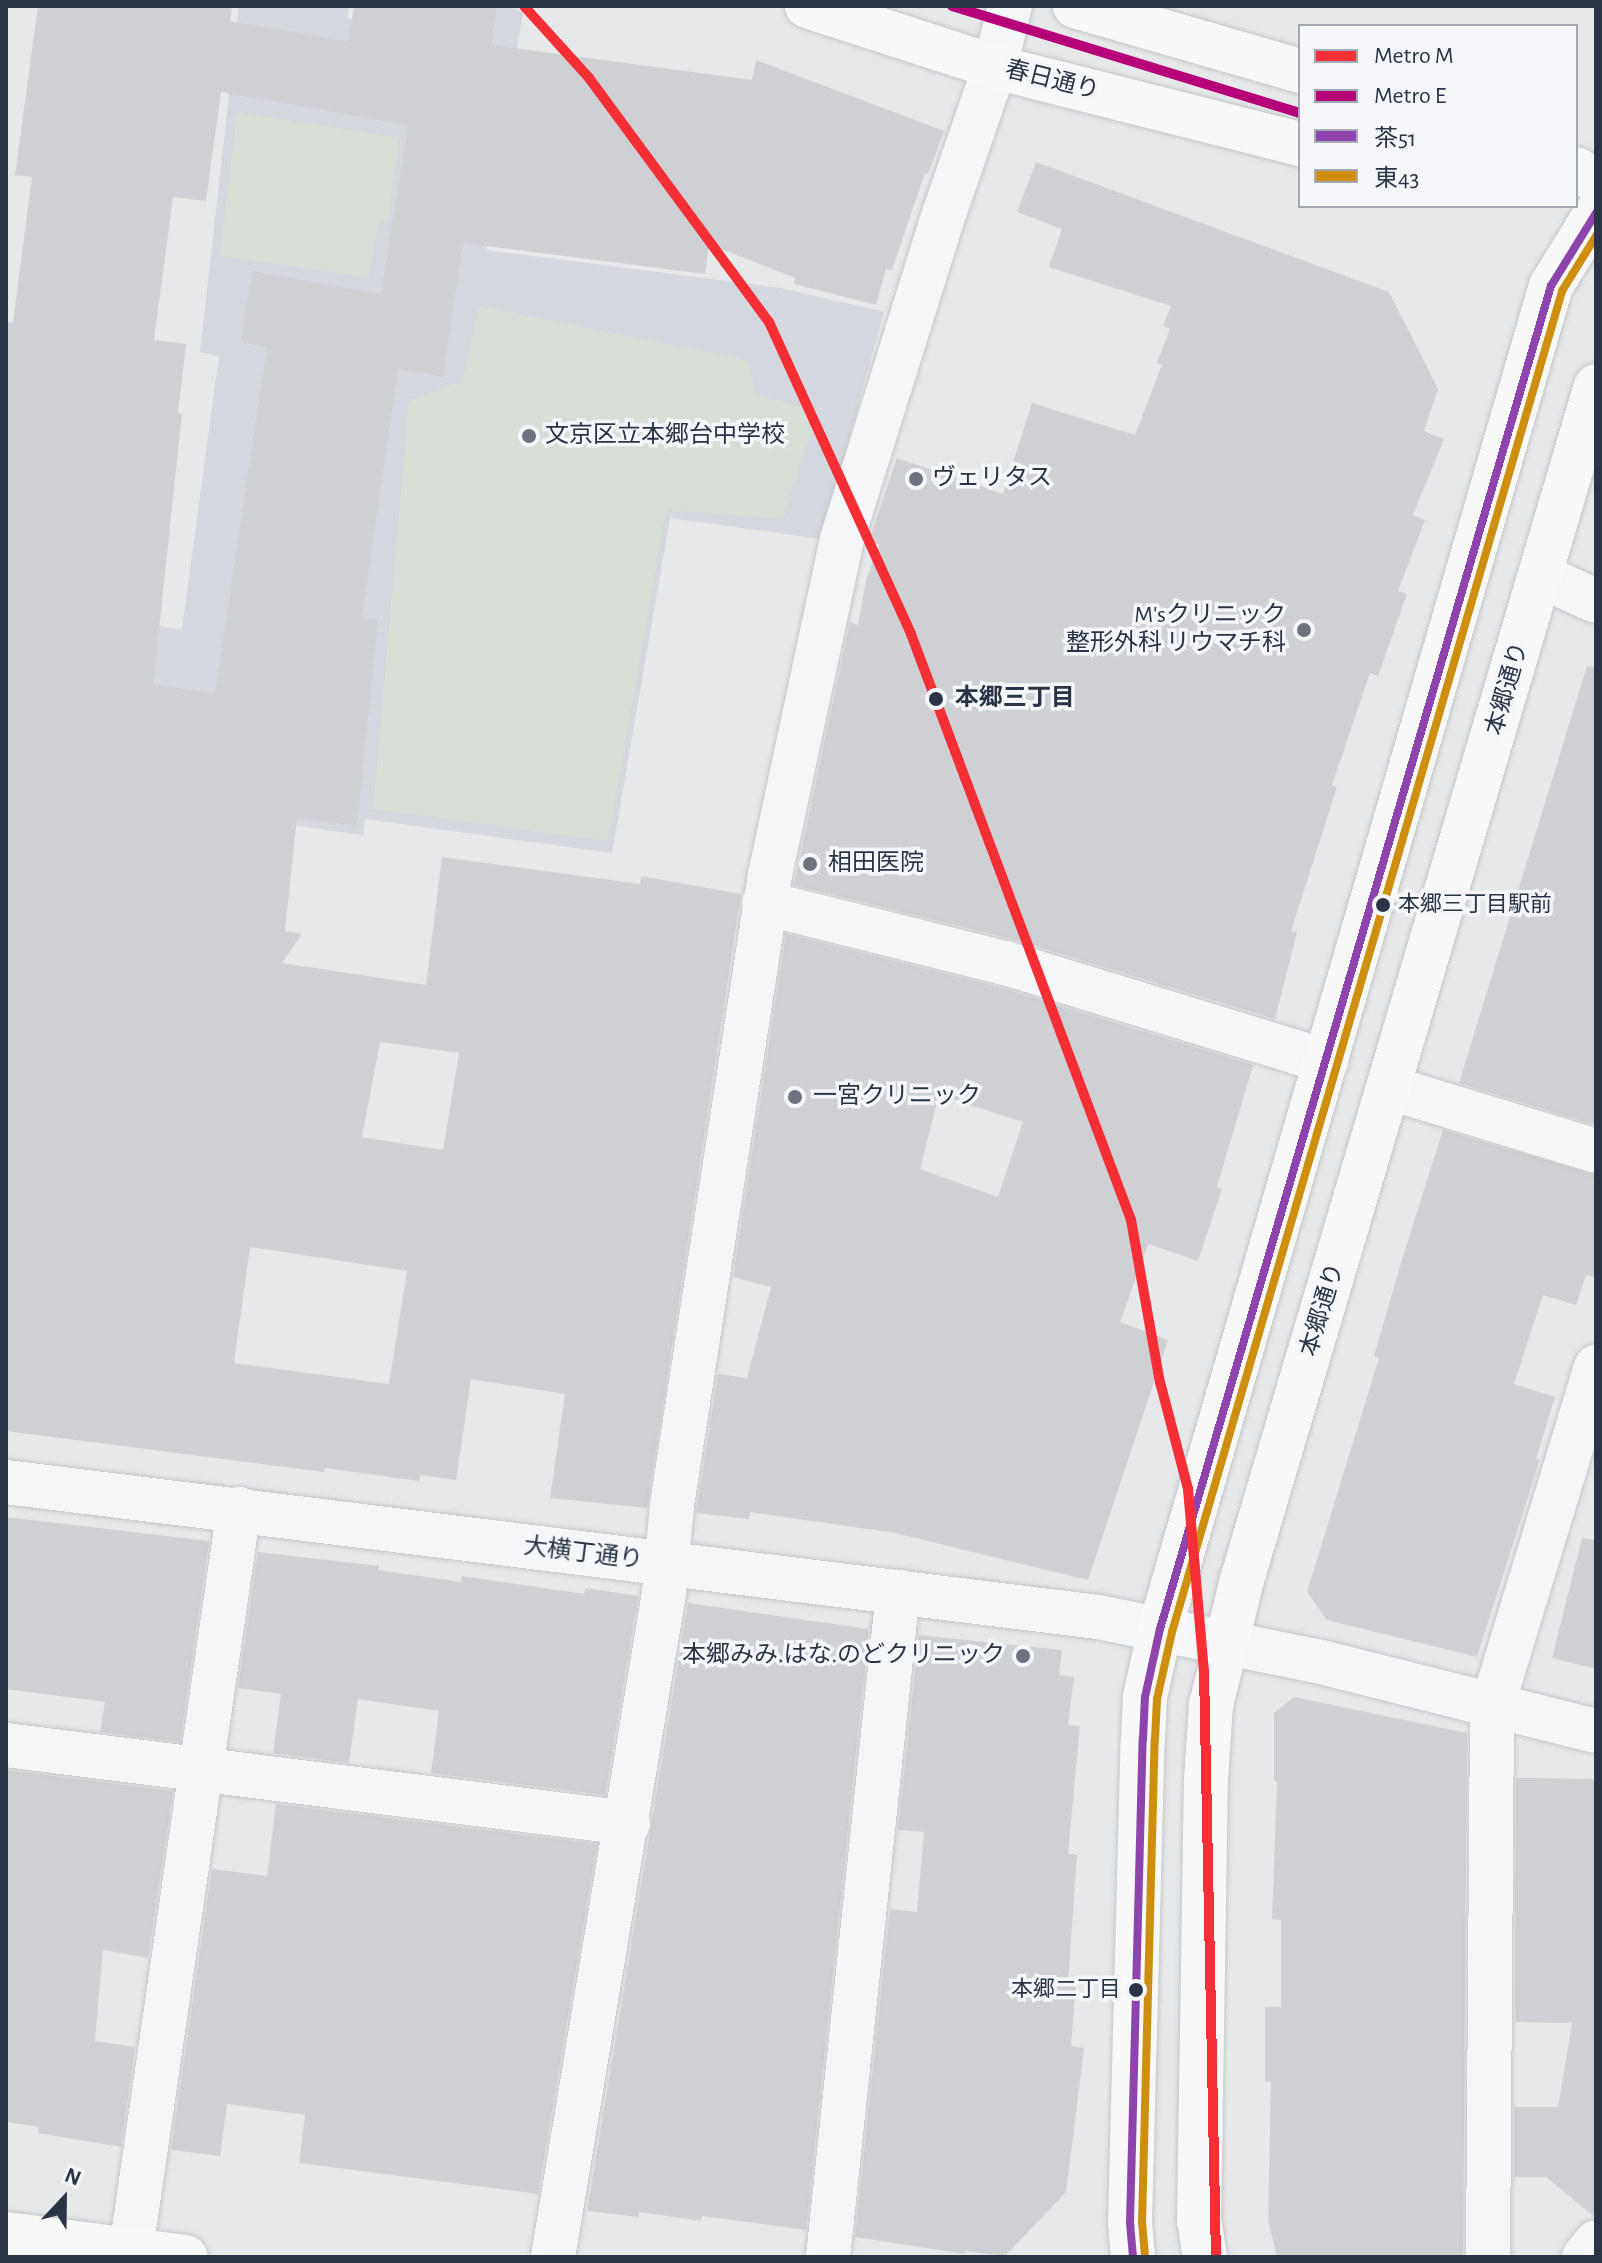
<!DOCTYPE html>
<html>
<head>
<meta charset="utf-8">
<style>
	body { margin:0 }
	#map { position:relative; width:1602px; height:2263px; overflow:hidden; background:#e6e8ea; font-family:"Alegreya Sans","Noto Sans JP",sans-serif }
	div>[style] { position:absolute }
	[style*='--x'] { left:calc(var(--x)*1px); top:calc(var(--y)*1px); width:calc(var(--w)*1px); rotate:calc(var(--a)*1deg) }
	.built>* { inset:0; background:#d4d7dd }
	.green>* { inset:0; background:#d6ded6 }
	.building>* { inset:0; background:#ced0d3 }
	.roads { filter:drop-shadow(0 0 2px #c4c6c8) drop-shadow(0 0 2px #c4c6c8) }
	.street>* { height:44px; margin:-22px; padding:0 22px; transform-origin:22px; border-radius:22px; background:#f5f6f7 }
	.secondary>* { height:44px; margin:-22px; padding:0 22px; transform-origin:22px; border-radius:22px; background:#f8f8f8 }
	.highway>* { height:44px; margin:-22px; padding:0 22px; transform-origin:22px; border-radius:22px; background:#f8f8f8 }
	.bus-1>* { height:8px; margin:-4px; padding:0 4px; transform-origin:4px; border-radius:4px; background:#8e44ad }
	.bus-2>* { height:8px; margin:-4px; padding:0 4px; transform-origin:4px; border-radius:4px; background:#ce8f0e }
	.metro-1>* { height:10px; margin:-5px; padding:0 5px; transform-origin:5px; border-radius:5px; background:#f62e36 }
	.metro-2>* { height:10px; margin:-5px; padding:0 5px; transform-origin:5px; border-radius:5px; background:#b6007a }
	.dots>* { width:22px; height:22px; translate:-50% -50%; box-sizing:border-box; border:4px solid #f4f6f9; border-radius:50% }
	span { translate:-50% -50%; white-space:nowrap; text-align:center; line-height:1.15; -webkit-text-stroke:7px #f4f6f9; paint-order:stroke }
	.bus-label { font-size:22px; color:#2b3445 }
	.left { translate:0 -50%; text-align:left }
	.right { translate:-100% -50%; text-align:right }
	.street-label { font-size:24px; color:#2b3445 }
	.poi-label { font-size:24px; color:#2b3445 }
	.stop-label { font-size:24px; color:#2b3445; font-weight:700 }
	.frame { position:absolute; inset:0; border:8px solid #2b3445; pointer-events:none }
	.legend { position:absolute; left:1298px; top:24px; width:280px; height:184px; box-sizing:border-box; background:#f4f6f9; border:2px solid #a4a8b1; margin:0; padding:10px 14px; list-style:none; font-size:24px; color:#2b3445 }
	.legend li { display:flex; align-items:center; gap:16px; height:40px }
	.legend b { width:40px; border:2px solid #a4a8b1 }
	.north { position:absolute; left:24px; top:2159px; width:80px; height:80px; -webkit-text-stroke:6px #f4f6f9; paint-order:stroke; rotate:22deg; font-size:22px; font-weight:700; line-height:32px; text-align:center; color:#2b3445 }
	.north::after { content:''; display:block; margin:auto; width:28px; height:36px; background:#2b3445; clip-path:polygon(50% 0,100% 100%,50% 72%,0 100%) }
</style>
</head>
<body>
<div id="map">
	<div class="built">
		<div style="clip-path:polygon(239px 6px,349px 6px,348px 18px,413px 39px,444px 6px,505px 6px,523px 12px,486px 250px,781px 288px,884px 312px,821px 539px,670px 518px,612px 853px,365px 819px,363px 835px,52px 792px,6px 606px,182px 629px,219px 356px,200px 352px)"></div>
	</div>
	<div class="green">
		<div style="clip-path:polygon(237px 112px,399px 138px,387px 222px,379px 222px,368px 277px,220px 256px)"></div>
		<div style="clip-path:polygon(479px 306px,747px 360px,756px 395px,818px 411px,783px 519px,666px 510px,608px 841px,373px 809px,409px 401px,463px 381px)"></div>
	</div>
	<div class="building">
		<div style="clip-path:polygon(evenodd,38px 6px,232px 6px,230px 21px,348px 42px,354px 6px,497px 6px,491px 45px,752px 80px,756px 60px,944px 131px,928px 174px,925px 173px,892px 270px,886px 269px,876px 305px,794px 284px,795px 278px,709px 244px,705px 274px,463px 243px,443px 377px,398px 369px,362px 618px,378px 620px,357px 826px,297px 818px,285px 931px,302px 934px,282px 963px,426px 985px,442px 857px,640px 884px,641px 876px,741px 894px,647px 1508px,550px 1498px,565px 1394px,471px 1379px,456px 1480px,420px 1475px,419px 1481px,325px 1468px,324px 1472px,6px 1431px,6px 322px,13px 323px,32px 177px,15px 175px,38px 6px,221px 92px,408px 125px,381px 294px,253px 271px,240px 342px,267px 347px,215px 693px,153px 685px,182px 414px,178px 413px,186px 344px,154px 340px,173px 197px,206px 201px,221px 92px,38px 6px,380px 1042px,459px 1053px,443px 1150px,362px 1137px,380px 1042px,38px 6px,250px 1247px,407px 1271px,389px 1384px,234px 1363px,250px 1247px)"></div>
		<div style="clip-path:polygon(1036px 162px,1389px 292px,1438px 389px,1424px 431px,1444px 439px,1413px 515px,1425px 520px,1398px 591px,1407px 594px,1378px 676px,1370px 673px,1332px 785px,1337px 787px,1291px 931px,1297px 932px,1275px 1019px,1012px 939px,794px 885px,850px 622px,858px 625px,866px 580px,879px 545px,869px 541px,897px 458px,1003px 494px,1032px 403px,1135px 435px,1162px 365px,1157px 363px,1170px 329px,1163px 326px,1171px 306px,1049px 267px,1062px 229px,1017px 212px)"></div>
		<div style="clip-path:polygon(1587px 666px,1596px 667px,1596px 1125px,1459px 1083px)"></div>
		<div style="clip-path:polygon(evenodd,786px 934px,998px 987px,1253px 1065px,1217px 1187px,1222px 1189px,1198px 1261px,1148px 1244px,1120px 1322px,1168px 1340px,1088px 1580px,895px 1533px,750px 1512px,749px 1519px,696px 1513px,718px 1374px,747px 1378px,771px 1287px,733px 1277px,786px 934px,939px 1095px,1023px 1122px,998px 1197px,920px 1169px,939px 1095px)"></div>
		<div style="clip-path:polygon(1443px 1130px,1596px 1175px,1596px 1278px,1586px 1275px,1576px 1305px,1543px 1295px,1514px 1384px,1555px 1397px,1536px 1459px,1540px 1459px,1477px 1657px,1327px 1620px,1307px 1592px,1379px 1358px,1374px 1356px,1404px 1253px)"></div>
		<div style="clip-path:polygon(6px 1517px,209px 1541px,180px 1742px,100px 1732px,105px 1702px,6px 1689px)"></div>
		<div style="clip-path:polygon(1582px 1538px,1596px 1540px,1596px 1669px,1552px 1658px)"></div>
		<div style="clip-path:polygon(258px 1552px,379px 1566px,378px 1570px,461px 1582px,462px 1576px,584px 1594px,585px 1588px,638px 1596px,605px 1795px,431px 1773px,439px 1711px,358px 1699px,349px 1763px,273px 1753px,281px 1694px,238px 1688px)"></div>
		<div style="clip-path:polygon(688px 1603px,869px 1629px,806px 2230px,702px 2216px,701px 2221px,639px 2212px,639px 2217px,587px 2211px)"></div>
		<div style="clip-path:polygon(919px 1635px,1062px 1650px,1059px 1675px,1074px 1677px,1068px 1725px,1080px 1726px,1068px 1854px,1077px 1855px,1068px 1982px,1076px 1983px,1071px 2046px,1084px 2048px,1074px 2129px,1066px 2192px,1005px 2256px,965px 2251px,965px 2254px,855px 2237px,890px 1909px,917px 1912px,924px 1832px,898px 1830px)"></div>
		<div style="clip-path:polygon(1294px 1697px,1467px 1733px,1463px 2257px,1277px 2257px,1268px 2220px,1271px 2082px,1265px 2082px,1265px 2007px,1281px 2007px,1281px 1920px,1272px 1919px,1277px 1781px,1274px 1781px,1274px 1713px)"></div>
		<div style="clip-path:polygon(6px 1770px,173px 1791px,148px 1958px,103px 1950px,95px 2041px,135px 2047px,121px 2147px,38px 2133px,39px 2127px,6px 2122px)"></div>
		<div style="clip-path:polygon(1516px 1778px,1596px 1779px,1596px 2218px,1546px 2177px,1514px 2177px,1514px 2107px,1558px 2107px,1572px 2023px,1515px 2022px)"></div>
		<div style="clip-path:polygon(276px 1804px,597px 1844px,538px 2194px,299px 2163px,305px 2115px,227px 2104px,220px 2156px,171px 2150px,212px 1869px,267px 1876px)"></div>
	</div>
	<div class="roads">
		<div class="street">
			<div style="--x:1541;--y:576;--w:60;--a:24.4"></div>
			<div style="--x:764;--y:903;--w:248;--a:14"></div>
			<div style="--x:1005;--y:963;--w:336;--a:17"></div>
			<div style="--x:1390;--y:1088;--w:215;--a:17"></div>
			<div style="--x:6;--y:1482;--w:1100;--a:7.05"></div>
			<div style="--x:1098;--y:1617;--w:227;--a:11.4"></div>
			<div style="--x:1321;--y:1662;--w:284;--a:14.1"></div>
			<div style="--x:6;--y:1745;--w:627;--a:7.15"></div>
			<div style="--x:131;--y:2250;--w:749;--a:-81.71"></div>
			<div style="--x:553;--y:2257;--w:673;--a:-80.51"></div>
			<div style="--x:664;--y:1593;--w:88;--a:-84.8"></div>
			<div style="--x:672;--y:1505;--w:638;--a:-81.16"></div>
			<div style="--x:770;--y:875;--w:344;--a:-77.9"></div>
			<div style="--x:842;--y:539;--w:344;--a:-72.6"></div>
			<div style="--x:945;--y:211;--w:152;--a:-70.9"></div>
			<div style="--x:995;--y:67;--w:63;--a:-76.2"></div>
			<div style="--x:828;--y:2257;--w:669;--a:-83.99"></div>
			<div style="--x:1488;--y:2257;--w:550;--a:-89.58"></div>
			<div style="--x:1492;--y:1707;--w:356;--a:-73"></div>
			<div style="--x:1584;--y:2257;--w:19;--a:-51"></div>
		</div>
		<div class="secondary">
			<div style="--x:6;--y:2234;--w:181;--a:7.3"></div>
		</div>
		<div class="highway">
			<div style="--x:807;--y:6;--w:198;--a:18"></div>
			<div style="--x:995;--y:67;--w:315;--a:14.2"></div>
			<div style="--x:1075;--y:6;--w:234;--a:16.1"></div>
			<div style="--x:1576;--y:169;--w:23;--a:31"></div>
			<div style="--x:1133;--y:2257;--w:35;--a:-95"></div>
			<div style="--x:1130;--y:2222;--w:483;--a:-88.5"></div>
			<div style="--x:1143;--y:1739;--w:42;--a:-87.3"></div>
			<div style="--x:1145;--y:1697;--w:70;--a:-77.6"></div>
			<div style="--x:1160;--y:1629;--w:1399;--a:-73.77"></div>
			<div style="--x:1551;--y:286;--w:86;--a:-58.3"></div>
			<div style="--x:1205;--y:2257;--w:36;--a:-99"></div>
			<div style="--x:1199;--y:2221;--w:441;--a:-89.1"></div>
			<div style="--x:1206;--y:1780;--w:75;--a:-86.2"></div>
			<div style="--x:1211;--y:1705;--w:129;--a:-76.1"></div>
			<div style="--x:1242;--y:1580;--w:1245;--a:-73.49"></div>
		</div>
	</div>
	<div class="bus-1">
		<div style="--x:1133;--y:2257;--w:35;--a:-95"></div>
		<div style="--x:1130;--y:2222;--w:483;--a:-88.5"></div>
		<div style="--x:1143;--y:1739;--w:42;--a:-87.3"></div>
		<div style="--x:1145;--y:1697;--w:70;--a:-77.6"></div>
		<div style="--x:1160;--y:1629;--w:1399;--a:-73.77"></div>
		<div style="--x:1551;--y:286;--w:86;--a:-58.3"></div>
	</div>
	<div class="bus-2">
		<div style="--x:1145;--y:2256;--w:34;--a:-95"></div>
		<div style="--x:1142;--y:2222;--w:483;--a:-88.5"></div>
		<div style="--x:1155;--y:1739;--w:40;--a:-87.1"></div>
		<div style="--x:1157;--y:1699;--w:69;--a:-77.4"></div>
		<div style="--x:1172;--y:1632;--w:1397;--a:-73.78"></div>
		<div style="--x:1562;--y:291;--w:65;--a:-58.3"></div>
	</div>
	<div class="metro-1">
		<div style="--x:524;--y:6;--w:97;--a:47.9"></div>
		<div style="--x:589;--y:78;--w:303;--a:53.6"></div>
		<div style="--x:769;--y:322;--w:343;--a:65.5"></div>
		<div style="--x:911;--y:634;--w:626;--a:69.42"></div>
		<div style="--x:1131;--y:1220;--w:165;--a:79.9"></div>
		<div style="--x:1160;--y:1382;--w:111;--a:75.3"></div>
		<div style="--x:1188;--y:1489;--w:183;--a:85"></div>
		<div style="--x:1204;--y:1671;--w:586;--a:88.83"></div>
	</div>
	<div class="metro-2">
		<div style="--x:952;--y:6;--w:364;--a:17.1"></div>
	</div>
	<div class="dots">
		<div style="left:529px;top:436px;background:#6c737f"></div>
		<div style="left:916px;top:479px;background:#6c737f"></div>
		<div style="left:1304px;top:630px;background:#6c737f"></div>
		<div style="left:936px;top:699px;background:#2b3445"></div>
		<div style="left:810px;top:864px;background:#6c737f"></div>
		<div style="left:1383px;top:905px;background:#2b3445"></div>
		<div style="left:795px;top:1097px;background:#6c737f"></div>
		<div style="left:1023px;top:1656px;background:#6c737f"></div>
		<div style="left:1136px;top:1990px;background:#2b3445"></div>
	</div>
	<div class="bus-label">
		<span class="left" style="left:1398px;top:905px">本郷三丁目駅前</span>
		<span class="right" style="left:1121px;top:1990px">本郷二丁目</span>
	</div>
	<div class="street-label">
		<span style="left:1052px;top:81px;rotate:14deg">春日通り</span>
		<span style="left:1508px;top:689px;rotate:-74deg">本郷通り</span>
		<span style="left:1323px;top:1310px;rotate:-73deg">本郷通り</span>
		<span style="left:583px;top:1554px;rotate:7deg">大横丁通り</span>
	</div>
	<div class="poi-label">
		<span class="left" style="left:545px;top:436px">文京区立本郷台中学校</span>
		<span class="left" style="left:932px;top:479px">ヴェリタス</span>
		<span class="right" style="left:1286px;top:630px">M'sクリニック<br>整形外科 リウマチ科</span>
		<span class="left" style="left:828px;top:864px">相田医院</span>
		<span class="left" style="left:813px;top:1097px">一宮クリニック</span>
		<span class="right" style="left:1005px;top:1656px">本郷みみ.はな.のどクリニック</span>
	</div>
	<div class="stop-label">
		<span class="left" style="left:955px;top:699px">本郷三丁目</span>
	</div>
	<div class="frame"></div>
	<ul class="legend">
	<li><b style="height:10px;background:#f62e36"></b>Metro M</li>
	<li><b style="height:10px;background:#b6007a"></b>Metro E</li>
	<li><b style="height:10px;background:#8e44ad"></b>茶51</li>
	<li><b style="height:10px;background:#ce8f0e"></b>東43</li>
	</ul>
	<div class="north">N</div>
</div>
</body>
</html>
